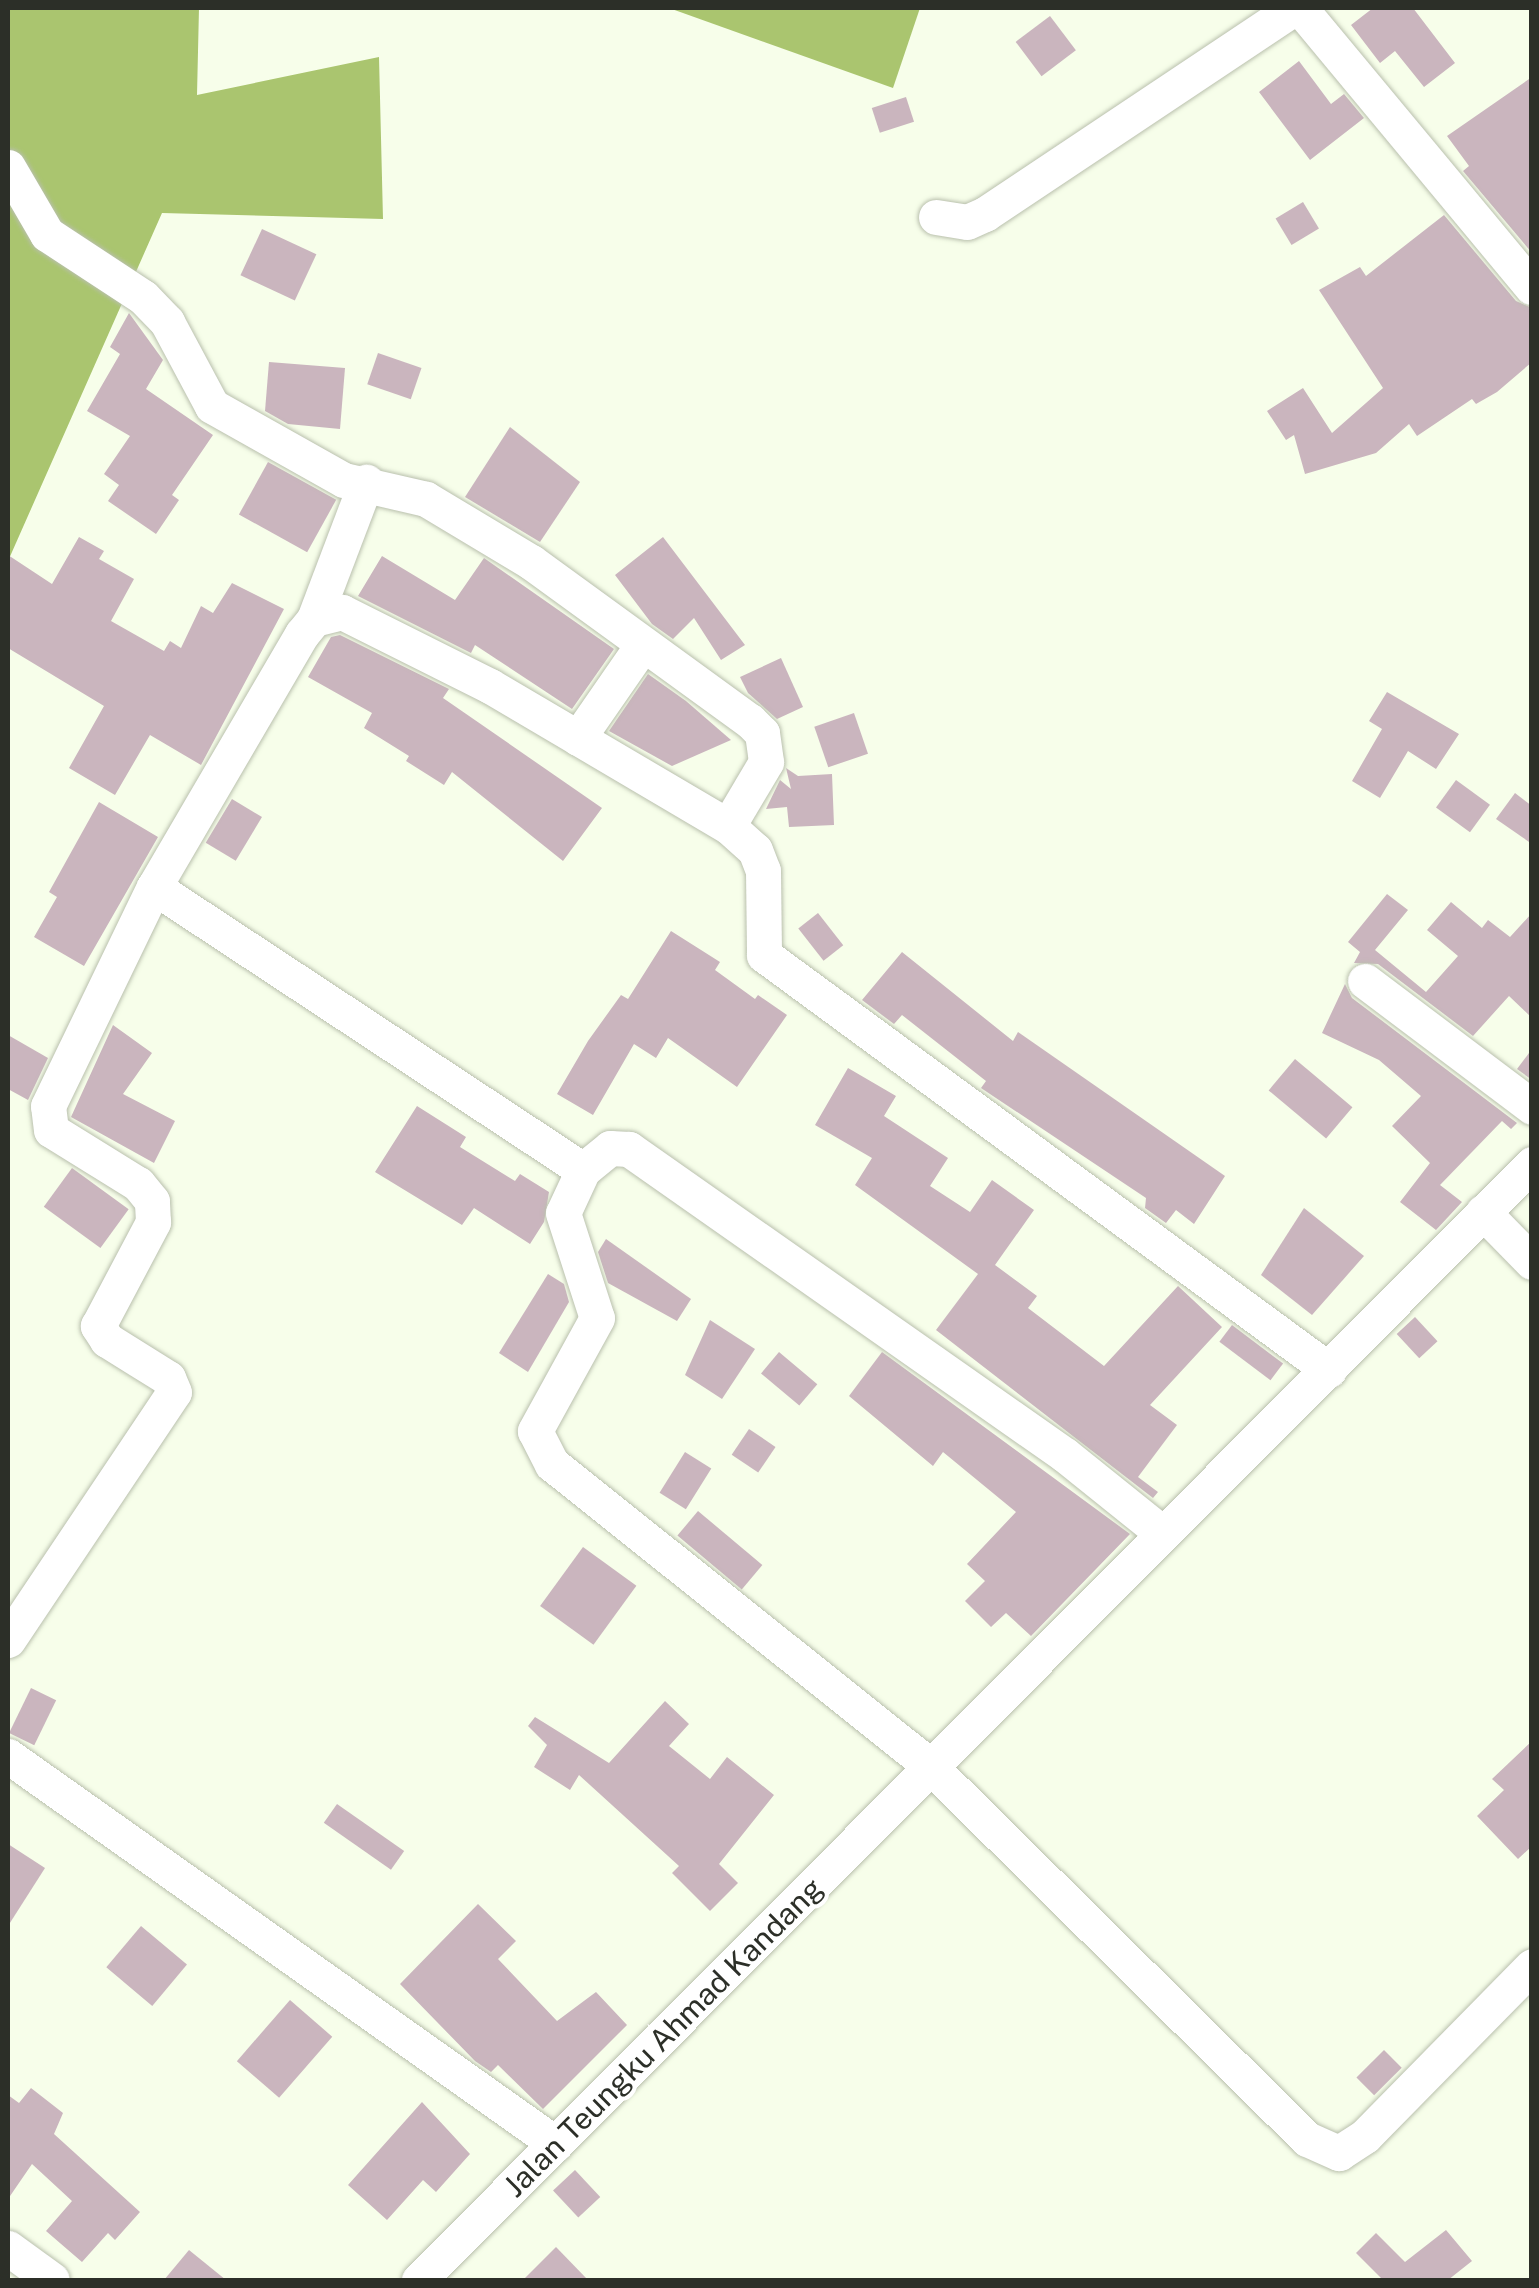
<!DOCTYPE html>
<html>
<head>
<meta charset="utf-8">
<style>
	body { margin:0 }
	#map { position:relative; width:1539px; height:2288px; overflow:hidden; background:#f7feea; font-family:"Public Sans",sans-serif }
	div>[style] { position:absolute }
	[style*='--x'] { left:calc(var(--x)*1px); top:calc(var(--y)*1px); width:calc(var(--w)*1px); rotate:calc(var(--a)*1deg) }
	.forest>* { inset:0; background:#aac56f }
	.building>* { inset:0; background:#cab5be; transform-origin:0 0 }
	.roads { filter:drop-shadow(0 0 2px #b9c0ad) drop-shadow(0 0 2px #b9c0ad) }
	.minor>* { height:35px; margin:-17.5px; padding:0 17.5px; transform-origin:17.5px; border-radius:17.5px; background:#fff }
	span { translate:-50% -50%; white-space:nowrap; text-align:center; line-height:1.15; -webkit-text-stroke:8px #fff; paint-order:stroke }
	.street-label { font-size:30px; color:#2c2f28 }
	.frame { position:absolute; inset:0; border:10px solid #2c2f28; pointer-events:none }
</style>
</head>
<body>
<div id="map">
	<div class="forest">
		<div style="clip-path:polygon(8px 8px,199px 8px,197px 95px,379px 57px,383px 219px,162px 213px,8px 561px)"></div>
		<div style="clip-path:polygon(669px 8px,920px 8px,893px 88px)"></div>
	</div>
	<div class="building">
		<div style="clip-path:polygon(1373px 8px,1413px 8px,1455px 63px,1424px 87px,1395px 51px,1380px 63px,1351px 25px)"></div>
		<div style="left:1050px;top:16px;width:43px;height:43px;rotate:53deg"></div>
		<div style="clip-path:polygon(1299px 61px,1331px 104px,1344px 94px,1364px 118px,1310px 160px,1259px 92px)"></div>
		<div style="clip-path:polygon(1532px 77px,1532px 253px,1463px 171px,1469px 166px,1447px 136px)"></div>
		<div style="left:906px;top:97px;width:26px;height:36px;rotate:72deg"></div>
		<div style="left:1303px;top:202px;width:31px;height:32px;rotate:59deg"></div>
		<div style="clip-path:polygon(1444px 215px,1516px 301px,1532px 308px,1532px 362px,1497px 392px,1476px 404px,1472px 399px,1417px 436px,1409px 424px,1376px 453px,1305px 474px,1294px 435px,1286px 440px,1267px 411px,1303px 388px,1332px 433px,1383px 388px,1319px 290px,1360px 267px,1366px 276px)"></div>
		<div style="left:262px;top:229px;width:60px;height:51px;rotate:25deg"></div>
		<div style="clip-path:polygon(129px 313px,163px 360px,146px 389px,213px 435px,172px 495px,179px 500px,156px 534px,108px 501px,119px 485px,104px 474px,130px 436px,87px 411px,120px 354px,110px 347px)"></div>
		<div style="left:378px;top:353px;width:46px;height:33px;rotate:19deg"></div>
		<div style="clip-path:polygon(269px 362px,345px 368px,340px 429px,288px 424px,265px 411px)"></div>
		<div style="clip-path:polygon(510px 427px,580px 482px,540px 542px,465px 497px)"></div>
		<div style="left:268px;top:462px;width:78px;height:60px;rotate:29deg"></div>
		<div style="clip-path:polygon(79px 537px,104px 551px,99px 559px,134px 579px,111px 621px,164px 651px,170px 641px,181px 648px,201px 606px,213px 613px,232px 583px,284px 609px,201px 765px,150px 735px,115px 795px,69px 768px,104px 706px,8px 648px,8px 555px,52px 584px)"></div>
		<div style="clip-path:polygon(663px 537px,745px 645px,721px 660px,694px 618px,673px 639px,652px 624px,615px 575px)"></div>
		<div style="clip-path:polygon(382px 556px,455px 600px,484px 558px,614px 649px,572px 709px,475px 645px,471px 653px,358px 596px)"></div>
		<div style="clip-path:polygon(340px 635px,449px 689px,443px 698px,602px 808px,563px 861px,452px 772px,444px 785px,406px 761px,409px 756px,364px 728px,372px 713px,308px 677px,331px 637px)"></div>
		<div style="clip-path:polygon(781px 658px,803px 707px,777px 719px,748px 693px,740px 677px)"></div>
		<div style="clip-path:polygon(648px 674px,686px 701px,731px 740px,672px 766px,609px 731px)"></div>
		<div style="clip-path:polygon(1387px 692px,1459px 734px,1436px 769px,1408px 751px,1380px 798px,1352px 781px,1382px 729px,1369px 721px)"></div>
		<div style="left:854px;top:713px;width:43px;height:42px;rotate:71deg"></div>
		<div style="clip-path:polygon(786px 768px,798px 776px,832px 774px,834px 825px,789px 827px,787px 807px,766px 809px,780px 780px,791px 789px)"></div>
		<div style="left:1456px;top:780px;width:42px;height:34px;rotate:36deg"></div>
		<div style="clip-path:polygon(1515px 793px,1532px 806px,1532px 844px,1496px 819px)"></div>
		<div style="left:232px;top:799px;width:35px;height:51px;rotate:31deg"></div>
		<div style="clip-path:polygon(99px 802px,158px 837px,84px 966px,34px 937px,57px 897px,49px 892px)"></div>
		<div style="clip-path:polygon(1387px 894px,1408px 910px,1375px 950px,1426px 992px,1458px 956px,1427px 930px,1451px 902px,1482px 928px,1488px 920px,1510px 937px,1532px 913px,1532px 1018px,1509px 996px,1473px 1036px,1378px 964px,1354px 963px,1360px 952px,1348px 942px)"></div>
		<div style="left:818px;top:913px;width:41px;height:25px;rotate:52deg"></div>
		<div style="clip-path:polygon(671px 931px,720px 962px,715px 970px,755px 999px,758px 995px,787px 1015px,737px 1087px,668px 1038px,656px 1058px,634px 1044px,593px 1115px,557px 1094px,588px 1041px,621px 995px,628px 999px)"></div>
		<div style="clip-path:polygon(902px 952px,1013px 1041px,1018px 1032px,1225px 1176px,1194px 1224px,1176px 1210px,1166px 1223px,1145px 1208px,1146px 1198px,981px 1088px,986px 1081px,902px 1015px,894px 1024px,862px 1000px)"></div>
		<div style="clip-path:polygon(1345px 984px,1352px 998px,1517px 1123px,1511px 1129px,1502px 1121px,1440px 1185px,1462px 1202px,1436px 1230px,1400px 1202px,1430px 1163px,1392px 1126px,1421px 1096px,1379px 1060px,1322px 1033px)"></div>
		<div style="clip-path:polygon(113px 1025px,152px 1053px,123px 1094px,175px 1121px,154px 1163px,71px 1117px)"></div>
		<div style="clip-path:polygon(8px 1035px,48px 1058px,28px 1100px,8px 1089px)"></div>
		<div style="clip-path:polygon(1532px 1049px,1532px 1080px,1517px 1069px)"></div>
		<div style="left:1295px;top:1059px;width:75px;height:41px;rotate:40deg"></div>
		<div style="clip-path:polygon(848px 1068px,896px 1096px,884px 1116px,948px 1158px,930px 1186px,970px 1212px,992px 1180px,1034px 1210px,995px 1265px,1037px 1296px,1028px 1308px,1104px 1366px,1178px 1286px,1222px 1327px,1150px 1405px,1177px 1425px,1138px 1477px,1158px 1492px,1153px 1498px,936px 1330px,978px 1274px,855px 1185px,872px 1158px,815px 1125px)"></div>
		<div style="clip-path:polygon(417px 1106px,466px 1137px,460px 1147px,515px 1181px,520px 1174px,549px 1192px,544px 1222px,530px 1244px,474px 1208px,462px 1225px,375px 1172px)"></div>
		<div style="left:72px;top:1168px;width:70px;height:48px;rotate:36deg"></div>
		<div style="clip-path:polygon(1304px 1208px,1364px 1256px,1312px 1315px,1261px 1275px)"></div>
		<div style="clip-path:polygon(606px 1239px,691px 1299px,677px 1321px,608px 1283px,598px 1252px)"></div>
		<div style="clip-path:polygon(548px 1274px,564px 1284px,569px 1302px,528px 1372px,499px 1353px)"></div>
		<div style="left:1415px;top:1317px;width:33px;height:25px;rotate:47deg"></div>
		<div style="clip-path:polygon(710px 1320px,755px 1349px,722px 1399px,685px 1375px)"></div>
		<div style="left:1232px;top:1325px;width:64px;height:21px;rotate:37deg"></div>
		<div style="left:779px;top:1352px;width:50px;height:28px;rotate:40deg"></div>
		<div style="clip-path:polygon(882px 1352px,1130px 1534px,1031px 1636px,1006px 1613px,991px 1627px,965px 1601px,985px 1581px,967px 1564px,1016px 1512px,943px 1452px,933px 1466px,849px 1396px)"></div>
		<div style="left:749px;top:1429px;width:32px;height:31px;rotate:34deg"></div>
		<div style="left:685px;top:1452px;width:31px;height:48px;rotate:32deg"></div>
		<div style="left:698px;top:1511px;width:84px;height:32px;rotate:40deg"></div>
		<div style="left:583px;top:1547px;width:66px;height:73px;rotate:36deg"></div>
		<div style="left:31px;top:1688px;width:28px;height:50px;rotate:26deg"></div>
		<div style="clip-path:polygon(665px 1701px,689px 1724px,669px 1746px,710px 1779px,727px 1757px,774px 1795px,719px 1864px,738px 1883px,710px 1911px,672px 1873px,679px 1866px,579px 1775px,570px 1790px,534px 1767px,547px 1745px,528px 1726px,535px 1717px,609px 1763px)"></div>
		<div style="clip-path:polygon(1532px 1741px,1532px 1846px,1518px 1859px,1477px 1816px,1504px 1790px,1492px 1779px)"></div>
		<div style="left:337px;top:1804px;width:82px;height:23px;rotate:35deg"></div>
		<div style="clip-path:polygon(8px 1844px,45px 1868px,8px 1926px)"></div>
		<div style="clip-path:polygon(478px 1904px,516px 1941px,498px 1959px,557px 2021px,596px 1992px,627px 2025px,543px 2109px,498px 2065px,491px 2072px,475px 2061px,400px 1984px)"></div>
		<div style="left:141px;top:1926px;width:60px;height:54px;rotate:40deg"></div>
		<div style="left:290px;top:2000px;width:56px;height:81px;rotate:41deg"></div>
		<div style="left:1384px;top:2050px;width:25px;height:39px;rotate:45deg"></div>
		<div style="clip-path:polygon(31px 2088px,63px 2113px,54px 2134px,140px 2212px,115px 2240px,108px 2233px,82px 2262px,46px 2231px,72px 2201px,32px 2164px,8px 2199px,8px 2095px,19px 2103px)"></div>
		<div style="clip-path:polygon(422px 2102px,470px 2154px,436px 2192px,423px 2180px,387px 2220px,348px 2185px)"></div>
		<div style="left:575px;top:2170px;width:37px;height:30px;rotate:47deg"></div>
		<div style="clip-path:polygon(1446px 2230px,1472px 2261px,1448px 2280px,1383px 2280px,1356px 2253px,1376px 2233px,1405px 2262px)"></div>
		<div style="clip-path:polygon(556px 2247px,588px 2280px,523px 2280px)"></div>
		<div style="clip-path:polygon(189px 2250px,226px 2280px,164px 2280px)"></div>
	</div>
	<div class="roads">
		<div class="minor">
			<div style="--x:1300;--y:8;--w:363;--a:50.3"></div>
			<div style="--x:8;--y:167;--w:78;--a:59.8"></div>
			<div style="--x:47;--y:234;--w:115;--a:33.3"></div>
			<div style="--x:143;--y:297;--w:35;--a:46"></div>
			<div style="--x:167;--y:322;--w:95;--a:61.8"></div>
			<div style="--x:212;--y:406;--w:151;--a:29.3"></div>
			<div style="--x:344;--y:480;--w:84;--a:13"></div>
			<div style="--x:426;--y:499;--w:122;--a:31"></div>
			<div style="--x:531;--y:562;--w:271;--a:36"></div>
			<div style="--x:750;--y:721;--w:17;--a:45"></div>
			<div style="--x:762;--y:733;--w:29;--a:82"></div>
			<div style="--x:766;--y:762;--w:74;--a:120.7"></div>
			<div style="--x:936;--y:217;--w:31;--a:9"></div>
			<div style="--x:967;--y:222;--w:20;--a:-24"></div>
			<div style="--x:985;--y:214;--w:371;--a:-33.7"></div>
			<div style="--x:314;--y:619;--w:147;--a:-69.2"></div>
			<div style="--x:578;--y:738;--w:114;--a:-55.3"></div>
			<div style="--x:154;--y:887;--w:514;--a:33.41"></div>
			<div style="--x:1365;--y:981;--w:209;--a:37"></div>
			<div style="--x:1483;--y:1212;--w:70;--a:45.6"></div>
			<div style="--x:1162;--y:1533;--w:124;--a:-141.2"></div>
			<div style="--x:1065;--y:1455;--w:533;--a:-144.94"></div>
			<div style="--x:629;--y:1149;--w:19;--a:-177"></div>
			<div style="--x:610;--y:1148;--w:35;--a:141"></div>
			<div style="--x:583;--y:1170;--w:47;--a:114.9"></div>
			<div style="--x:563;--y:1213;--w:110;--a:72.1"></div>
			<div style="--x:597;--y:1318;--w:129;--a:118.8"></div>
			<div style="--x:535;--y:1431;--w:37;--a:63"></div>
			<div style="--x:552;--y:1464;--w:485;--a:38.6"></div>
			<div style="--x:931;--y:1767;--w:529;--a:44.69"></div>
			<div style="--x:1307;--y:2139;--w:35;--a:24"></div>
			<div style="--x:1339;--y:2153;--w:31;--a:-33"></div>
			<div style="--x:1365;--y:2136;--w:238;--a:-45.5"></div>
			<div style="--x:8;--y:1640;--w:298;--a:-56.2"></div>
			<div style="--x:174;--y:1392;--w:15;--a:-113"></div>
			<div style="--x:168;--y:1378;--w:72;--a:-148.1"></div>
			<div style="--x:107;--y:1340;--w:17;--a:-123"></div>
			<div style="--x:98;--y:1326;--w:118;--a:-62.1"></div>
			<div style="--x:153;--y:1222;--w:21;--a:-93"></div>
			<div style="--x:152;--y:1201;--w:22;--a:-129"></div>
			<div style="--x:138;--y:1184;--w:102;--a:-148.2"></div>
			<div style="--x:51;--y:1130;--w:24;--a:-97"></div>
			<div style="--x:48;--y:1106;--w:243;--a:-64.2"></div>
			<div style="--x:154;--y:887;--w:293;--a:-59.7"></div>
			<div style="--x:302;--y:634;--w:19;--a:-51"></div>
			<div style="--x:314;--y:619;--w:29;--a:-14"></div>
			<div style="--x:342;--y:612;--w:165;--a:26.6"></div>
			<div style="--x:490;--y:686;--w:276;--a:30.5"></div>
			<div style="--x:728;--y:826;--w:36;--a:42"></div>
			<div style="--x:755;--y:850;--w:22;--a:69"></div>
			<div style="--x:763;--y:871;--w:84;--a:89.3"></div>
			<div style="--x:764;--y:955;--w:701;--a:36.3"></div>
			<div style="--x:8;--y:1756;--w:671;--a:35.3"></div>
			<div style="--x:8;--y:2248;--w:54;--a:36"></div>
			<div style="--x:419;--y:2280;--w:1576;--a:-45.08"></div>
		</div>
	</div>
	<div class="street-label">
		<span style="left:663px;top:2037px;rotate:-45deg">Jalan Teungku Ahmad Kandang</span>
	</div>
	<div class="frame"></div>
</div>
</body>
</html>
